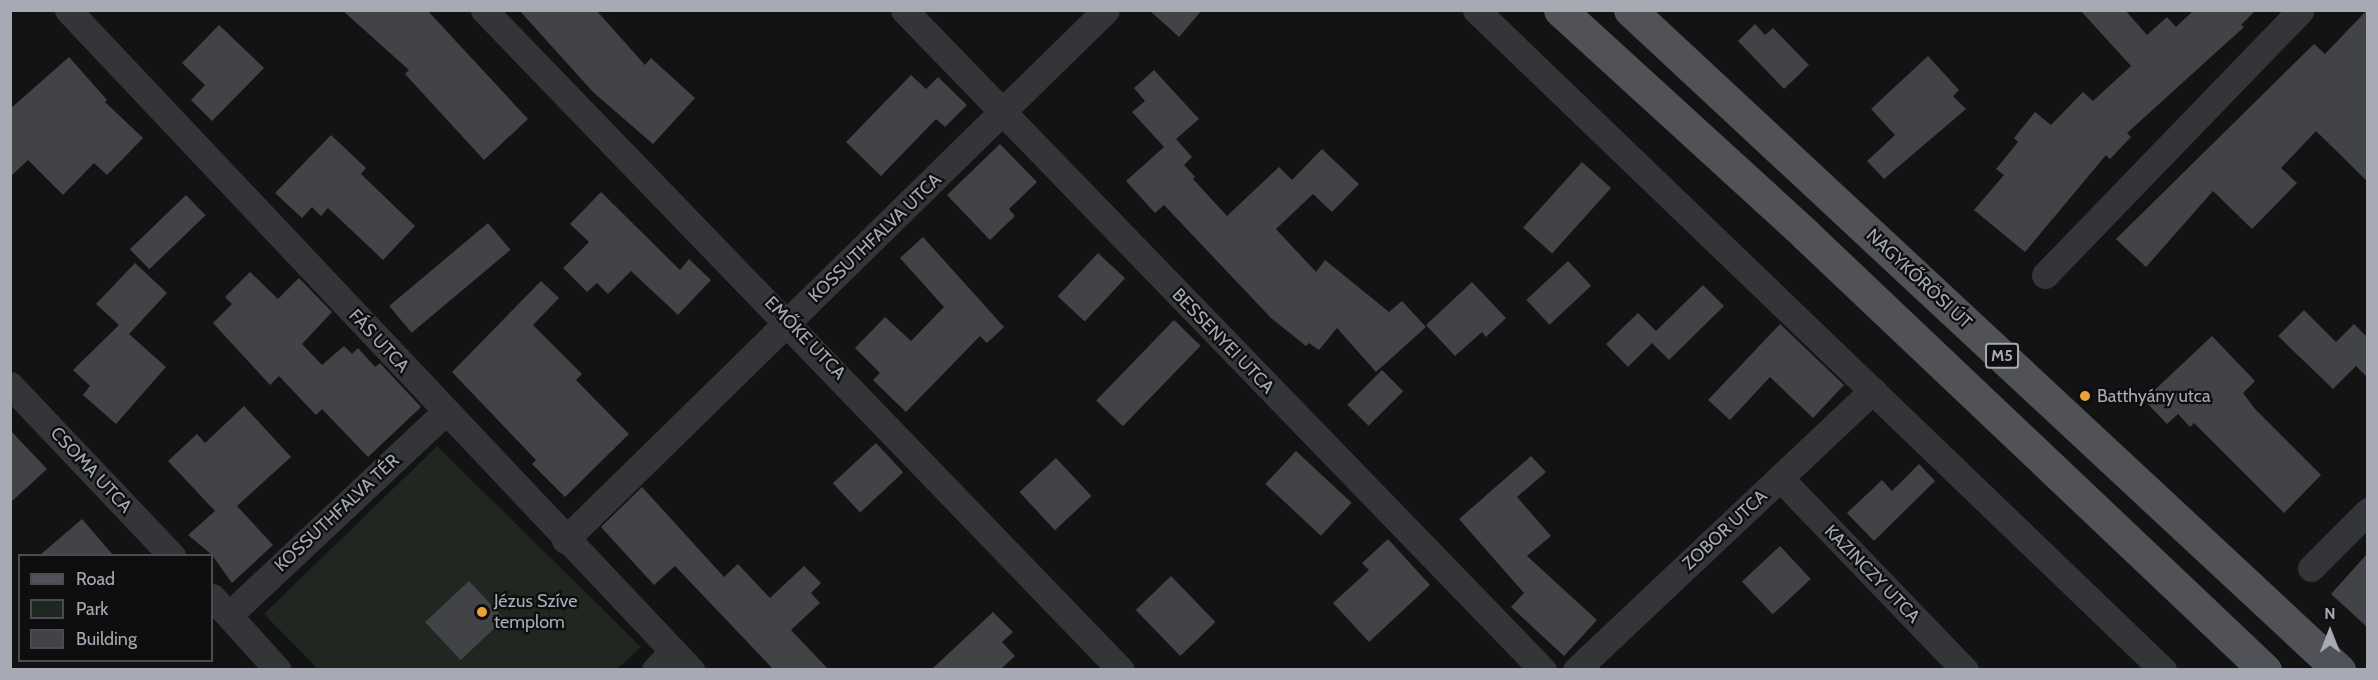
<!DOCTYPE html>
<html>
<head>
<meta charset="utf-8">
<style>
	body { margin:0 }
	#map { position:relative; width:2378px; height:680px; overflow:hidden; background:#131314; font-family:Cabin,sans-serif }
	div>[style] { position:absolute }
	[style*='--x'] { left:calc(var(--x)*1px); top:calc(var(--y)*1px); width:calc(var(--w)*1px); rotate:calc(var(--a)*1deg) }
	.green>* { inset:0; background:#1f2720 }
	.building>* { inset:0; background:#424347; transform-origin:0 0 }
	.street>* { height:27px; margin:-13.5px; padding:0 13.5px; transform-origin:13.5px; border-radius:13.5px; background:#343539 }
	.primary>* { height:33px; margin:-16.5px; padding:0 16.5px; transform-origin:16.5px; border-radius:16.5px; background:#505258 }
	.dots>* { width:16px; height:16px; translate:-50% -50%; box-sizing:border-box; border:3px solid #0e0e0f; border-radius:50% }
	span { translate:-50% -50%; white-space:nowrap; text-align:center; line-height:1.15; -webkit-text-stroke:4.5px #0e0e0f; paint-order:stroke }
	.shield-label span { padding:2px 4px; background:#0e0e0f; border:2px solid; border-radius:4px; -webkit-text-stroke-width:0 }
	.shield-label { font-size:16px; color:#a5aab4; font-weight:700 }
	.street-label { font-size:18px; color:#a5aab4 }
	.poi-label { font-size:18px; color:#a5aab4 }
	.left { translate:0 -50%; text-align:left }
	.frame { position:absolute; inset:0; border:12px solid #a5aab4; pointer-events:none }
	.legend { position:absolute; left:18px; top:554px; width:195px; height:108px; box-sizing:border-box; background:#0e0e0f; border:2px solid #4a4c51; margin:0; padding:8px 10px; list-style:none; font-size:18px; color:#a5aab4 }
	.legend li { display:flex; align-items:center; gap:12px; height:30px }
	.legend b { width:30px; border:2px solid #4a4c51 }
	.north { position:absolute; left:2300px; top:602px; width:60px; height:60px; -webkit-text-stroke:4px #0e0e0f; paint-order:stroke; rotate:0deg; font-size:16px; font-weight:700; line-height:24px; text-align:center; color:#a5aab4 }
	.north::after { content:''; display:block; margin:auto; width:21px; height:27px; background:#a5aab4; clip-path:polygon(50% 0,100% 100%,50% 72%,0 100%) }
</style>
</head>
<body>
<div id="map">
	<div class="green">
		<div style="clip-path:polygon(437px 446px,641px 647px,617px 669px,318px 669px,264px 614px)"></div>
	</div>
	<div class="building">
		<div style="clip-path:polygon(342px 10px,427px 10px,528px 119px,484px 160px,405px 74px,409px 70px)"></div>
		<div style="clip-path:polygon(519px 10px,596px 10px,645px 65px,651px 58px,695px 98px,653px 144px,593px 92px)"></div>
		<div style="clip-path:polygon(1149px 10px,1202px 10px,1179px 37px)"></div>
		<div style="clip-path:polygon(2080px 10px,2125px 10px,2147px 35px,2167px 17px,2176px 27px,2194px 10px,2256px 10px,2241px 25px,2244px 27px,2127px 133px,2131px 137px,2110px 159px,2106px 155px,2025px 252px,1974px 210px,2004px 175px,1996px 169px,2018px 142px,2014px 138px,2035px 112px,2051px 125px,2083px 92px,2093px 101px,2131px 66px)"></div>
		<div style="clip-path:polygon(2367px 10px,2367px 181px,2316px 131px,2281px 168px,2297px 183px,2252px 229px,2213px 191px,2146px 267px,2116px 239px,2314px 44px,2325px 54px)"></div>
		<div style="clip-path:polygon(1755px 24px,1765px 35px,1773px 28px,1809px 65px,1784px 89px,1738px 41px)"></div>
		<div style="clip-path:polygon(219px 25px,264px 68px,212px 121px,191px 100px,205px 85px,182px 63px)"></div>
		<div style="clip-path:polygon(1928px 56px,1959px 90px,1953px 96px,1966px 109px,1884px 179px,1867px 161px,1895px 135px,1871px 109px)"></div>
		<div style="clip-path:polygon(69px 57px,107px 100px,105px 102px,143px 138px,107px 175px,94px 163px,63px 195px,28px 160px,10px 177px,10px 109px)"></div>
		<div style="clip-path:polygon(1154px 70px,1199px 119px,1176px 139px,1192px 157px,1184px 165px,1195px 177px,1193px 179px,1227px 216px,1279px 167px,1292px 180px,1322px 149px,1359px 184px,1332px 212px,1313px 194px,1276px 229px,1316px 272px,1325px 260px,1389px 312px,1402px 301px,1426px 327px,1376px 372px,1337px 328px,1319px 350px,1309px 343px,1306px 346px,1271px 318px,1164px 205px,1155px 213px,1126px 181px,1164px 147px,1132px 112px,1145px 101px,1134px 88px)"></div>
		<div style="clip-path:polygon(911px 75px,926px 89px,938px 77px,967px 105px,945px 127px,936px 119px,881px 176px,846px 142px)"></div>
		<div style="clip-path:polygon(331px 135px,366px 168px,361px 174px,415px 226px,383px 260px,328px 208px,321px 216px,312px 207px,302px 218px,275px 193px)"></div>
		<div style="clip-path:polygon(1000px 144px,1037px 182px,1009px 209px,1015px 216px,990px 240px,947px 195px)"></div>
		<div style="left:1582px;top:162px;width:39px;height:88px;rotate:42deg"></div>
		<div style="clip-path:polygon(601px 192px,680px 270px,689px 259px,711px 280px,678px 315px,631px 271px,608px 294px,597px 283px,587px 292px,563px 268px,589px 242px,570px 224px)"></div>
		<div style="left:186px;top:195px;width:28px;height:78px;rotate:46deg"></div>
		<div style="left:488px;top:223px;width:35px;height:129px;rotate:50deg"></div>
		<div style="clip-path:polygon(923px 237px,1004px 327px,987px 343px,980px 336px,906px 412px,873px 380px,880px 373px,855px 348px,885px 317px,911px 341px,944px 307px,900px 258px)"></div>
		<div style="left:1098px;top:253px;width:37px;height:59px;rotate:43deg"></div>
		<div style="left:1568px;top:261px;width:34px;height:57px;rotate:47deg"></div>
		<div style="clip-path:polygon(135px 263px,167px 293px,129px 334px,166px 367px,116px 424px,83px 395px,90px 386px,73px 370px,119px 325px,96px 304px)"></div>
		<div style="clip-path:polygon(250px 272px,278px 299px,299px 278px,332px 312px,302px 344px,322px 365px,344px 346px,352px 354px,358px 348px,375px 367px,380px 363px,421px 407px,368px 457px,322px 409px,316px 415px,279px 376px,270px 385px,213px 323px,232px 304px,225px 297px)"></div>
		<div style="clip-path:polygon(541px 281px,559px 298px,533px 325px,582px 374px,576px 380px,629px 434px,565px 497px,532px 464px,536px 460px,452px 372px)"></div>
		<div style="clip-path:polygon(1472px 282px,1506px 318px,1486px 337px,1482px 332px,1455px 356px,1426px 325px)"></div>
		<div style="clip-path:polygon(1703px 285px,1724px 306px,1669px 360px,1652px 343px,1628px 367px,1606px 344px,1638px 313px,1656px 331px)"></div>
		<div style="clip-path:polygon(2304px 310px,2336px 342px,2354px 324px,2367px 337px,2367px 377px,2356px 366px,2333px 389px,2278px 336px)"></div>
		<div style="left:1174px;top:320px;width:37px;height:112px;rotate:44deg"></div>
		<div style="clip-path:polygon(1780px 324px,1844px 385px,1813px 418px,1770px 377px,1730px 420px,1708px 400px)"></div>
		<div style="clip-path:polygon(2212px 336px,2255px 381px,2243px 393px,2255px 409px,2321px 475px,2284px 513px,2194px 423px,2190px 427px,2178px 414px,2167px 424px,2144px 400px)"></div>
		<div style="left:1382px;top:370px;width:30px;height:49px;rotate:45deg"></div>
		<div style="clip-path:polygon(244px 406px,291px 457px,237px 506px,273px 545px,232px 583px,212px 555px,188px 535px,215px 511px,168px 461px,197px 434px,205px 443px)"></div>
		<div style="clip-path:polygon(10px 430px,47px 469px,10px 503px)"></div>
		<div style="left:876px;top:443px;width:40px;height:59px;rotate:47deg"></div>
		<div style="left:1296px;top:451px;width:76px;height:45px;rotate:43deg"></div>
		<div style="clip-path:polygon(1531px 456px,1546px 472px,1517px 497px,1551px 536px,1527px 556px,1597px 620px,1564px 656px,1511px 607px,1524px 593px,1459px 519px)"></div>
		<div style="left:1056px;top:458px;width:52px;height:50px;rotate:47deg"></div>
		<div style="clip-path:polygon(1919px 464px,1935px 481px,1874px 541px,1847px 513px,1882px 480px,1892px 491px)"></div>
		<div style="clip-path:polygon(642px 487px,724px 577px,738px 564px,770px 598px,804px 566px,821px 583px,811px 593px,820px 603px,791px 630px,828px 669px,773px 669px,675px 566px,654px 585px,601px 527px)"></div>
		<div style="clip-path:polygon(82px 519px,113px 555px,40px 555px)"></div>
		<div style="clip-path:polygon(1388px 539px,1430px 585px,1369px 642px,1333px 603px,1369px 570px,1362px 563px)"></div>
		<div style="left:1780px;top:546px;width:45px;height:52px;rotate:47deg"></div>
		<div style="clip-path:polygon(2367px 554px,2367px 627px,2331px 594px)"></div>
		<div style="left:1171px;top:576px;width:64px;height:49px;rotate:46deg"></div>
		<div style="left:469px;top:581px;width:52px;height:60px;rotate:47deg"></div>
		<div style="clip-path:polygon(993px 612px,1013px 632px,1002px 642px,1015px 656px,1001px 669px,932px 669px)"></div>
	</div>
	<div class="street">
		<div style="--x:68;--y:10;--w:908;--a:46.65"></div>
		<div style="--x:484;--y:10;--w:917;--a:46.02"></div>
		<div style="--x:904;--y:10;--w:919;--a:45.93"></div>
		<div style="--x:1476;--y:10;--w:953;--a:43.85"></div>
		<div style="--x:2045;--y:275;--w:368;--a:-46"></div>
		<div style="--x:10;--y:385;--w:236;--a:46.5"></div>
		<div style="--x:1780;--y:478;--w:267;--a:46.1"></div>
		<div style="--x:565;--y:540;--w:757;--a:-44.41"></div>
		<div style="--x:2311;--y:568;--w:81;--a:-45"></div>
		<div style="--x:212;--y:597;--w:98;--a:47.9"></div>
		<div style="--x:229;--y:615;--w:298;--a:-43.2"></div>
		<div style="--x:655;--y:670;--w:26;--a:-47"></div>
		<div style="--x:1576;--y:670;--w:408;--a:-43.3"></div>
	</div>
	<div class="primary">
		<div style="--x:1560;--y:10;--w:332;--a:42.4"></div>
		<div style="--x:1805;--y:234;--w:634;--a:43.47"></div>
		<div style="--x:1630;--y:10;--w:969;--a:42.95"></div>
	</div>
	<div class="dots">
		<div style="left:2085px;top:396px;background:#e8a337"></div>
		<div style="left:482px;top:612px;background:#e8a337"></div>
	</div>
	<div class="shield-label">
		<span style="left:2002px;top:356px">M5</span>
	</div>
	<div class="street-label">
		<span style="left:875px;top:238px;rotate:-44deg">KOSSUTHFALVA UTCA</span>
		<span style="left:1919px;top:279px;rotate:43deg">NAGYKŐRÖSI ÚT</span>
		<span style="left:805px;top:338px;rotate:46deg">EMŐKE UTCA</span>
		<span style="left:379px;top:341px;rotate:47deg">FÁS UTCA</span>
		<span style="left:1223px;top:341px;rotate:46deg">BESSENYEI UTCA</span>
		<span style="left:91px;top:470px;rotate:47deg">CSOMA UTCA</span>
		<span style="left:337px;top:513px;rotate:-43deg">KOSSUTHFALVA TÉR</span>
		<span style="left:1725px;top:530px;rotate:-43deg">ZOBOR UTCA</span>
		<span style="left:1872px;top:574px;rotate:46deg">KAZINCZY UTCA</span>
	</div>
	<div class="poi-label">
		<span class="left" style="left:2097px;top:396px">Batthyány utca</span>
		<span class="left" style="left:494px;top:612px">Jézus Szíve<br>templom</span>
	</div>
	<div class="frame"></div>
	<ul class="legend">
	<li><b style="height:8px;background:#505258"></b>Road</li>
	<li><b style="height:16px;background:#1f2720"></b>Park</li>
	<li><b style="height:16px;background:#424347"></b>Building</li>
	</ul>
	<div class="north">N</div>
</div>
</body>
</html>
